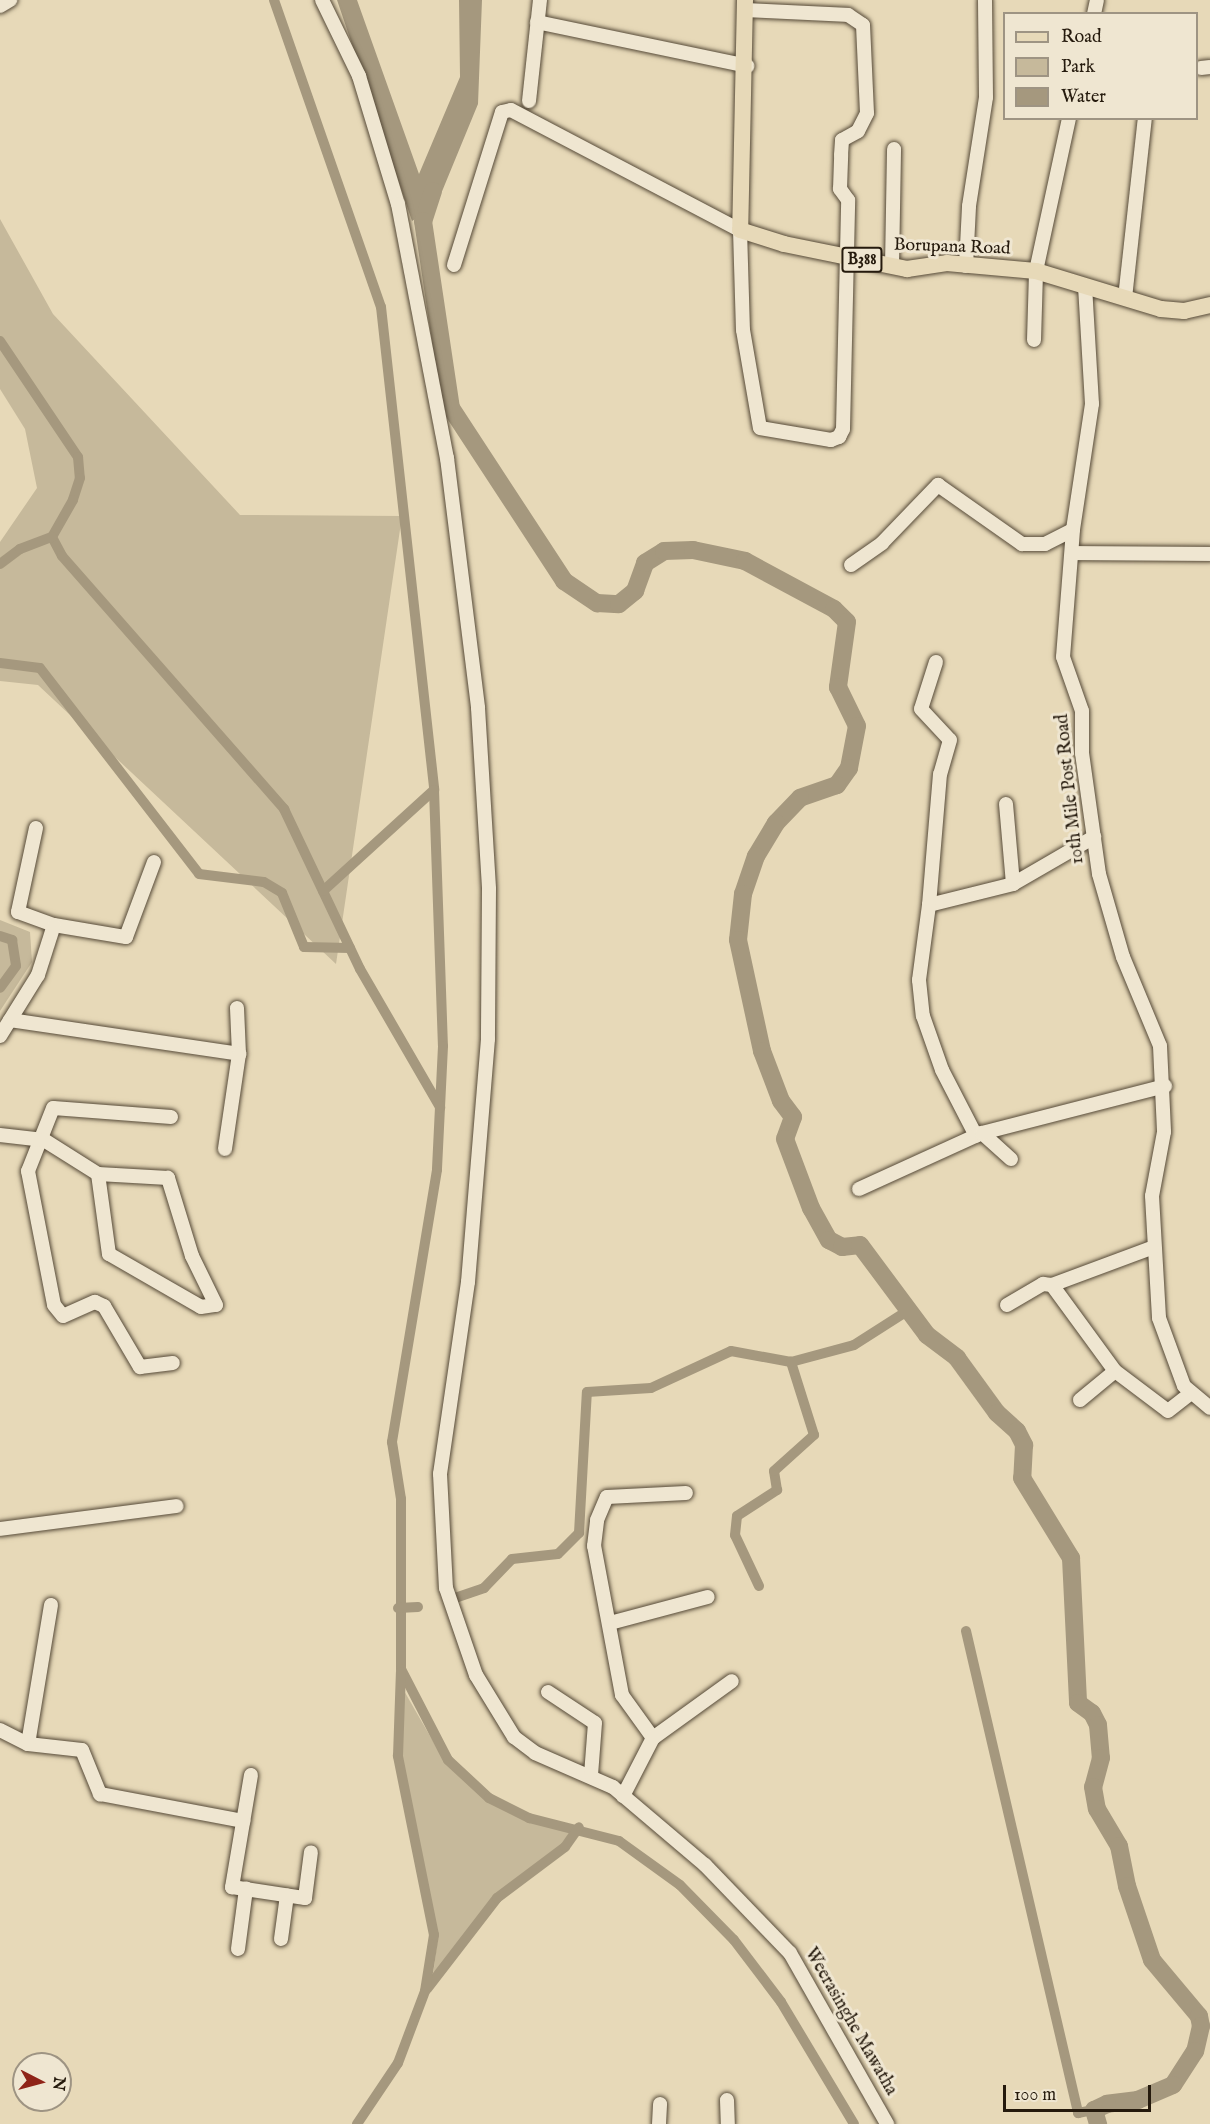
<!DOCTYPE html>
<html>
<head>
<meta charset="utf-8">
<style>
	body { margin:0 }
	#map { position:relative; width:1210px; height:2124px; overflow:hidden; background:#e7d9b8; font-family:"IM FELL English",serif }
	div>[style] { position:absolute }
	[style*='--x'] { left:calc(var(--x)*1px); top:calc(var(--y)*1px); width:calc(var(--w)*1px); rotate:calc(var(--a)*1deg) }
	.green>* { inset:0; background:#c6b99b }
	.water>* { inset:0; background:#a5987e }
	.canal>* { height:10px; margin:-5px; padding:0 5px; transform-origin:5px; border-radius:5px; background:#a5987e }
	.river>* { height:18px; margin:-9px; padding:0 9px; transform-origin:9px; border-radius:9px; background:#a5987e }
	.roads { filter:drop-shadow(0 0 2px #564a38) drop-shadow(0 0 2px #564a38) }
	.minor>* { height:14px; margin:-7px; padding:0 7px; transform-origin:7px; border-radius:7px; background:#efe6d1 }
	.major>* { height:16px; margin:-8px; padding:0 8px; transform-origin:8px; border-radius:8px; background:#e7d9b8 }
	span { translate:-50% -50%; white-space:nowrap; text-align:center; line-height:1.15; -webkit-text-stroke:6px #efe6d1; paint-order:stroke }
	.shield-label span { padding:2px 4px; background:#efe6d1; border:2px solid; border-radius:4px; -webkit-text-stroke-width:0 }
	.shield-label { font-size:16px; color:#251a0d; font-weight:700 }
	.street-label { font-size:18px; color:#251a0d }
	.legend { position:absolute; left:1003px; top:12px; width:195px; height:108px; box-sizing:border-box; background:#efe6d1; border:2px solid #9e9483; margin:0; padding:8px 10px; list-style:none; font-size:18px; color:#251a0d }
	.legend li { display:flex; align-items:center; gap:12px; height:30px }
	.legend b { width:30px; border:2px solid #9e9483 }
	.north { position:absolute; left:12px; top:2052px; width:60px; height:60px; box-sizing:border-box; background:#efe6d1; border:2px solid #9e9483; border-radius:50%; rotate:96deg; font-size:16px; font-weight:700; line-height:24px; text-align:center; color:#251a0d }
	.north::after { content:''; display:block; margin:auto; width:21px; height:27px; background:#8f2418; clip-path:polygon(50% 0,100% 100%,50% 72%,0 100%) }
	.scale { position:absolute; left:1003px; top:2085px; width:148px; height:27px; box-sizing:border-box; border:3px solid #251a0d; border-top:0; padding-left:8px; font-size:18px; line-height:21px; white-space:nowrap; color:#251a0d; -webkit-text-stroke:4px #efe6d1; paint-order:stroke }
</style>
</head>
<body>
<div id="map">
	<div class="green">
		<div style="clip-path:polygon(0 219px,53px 314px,240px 515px,402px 516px,336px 964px,38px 685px,0 681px,0 542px,37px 488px,25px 429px,0 389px)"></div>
		<div style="clip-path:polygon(0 920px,30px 932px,32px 962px,0 1011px)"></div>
		<div style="clip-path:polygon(403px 1689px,446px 1764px,487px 1801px,526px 1820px,574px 1829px,561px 1845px,495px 1895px,433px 1975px,438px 1937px,401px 1757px)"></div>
	</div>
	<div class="water">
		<div style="clip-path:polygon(337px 0,357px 0,419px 174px,460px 77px,459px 0,482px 0,478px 104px,436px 206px,412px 221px)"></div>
	</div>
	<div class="canal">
		<div style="--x:274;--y:0;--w:325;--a:70.8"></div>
		<div style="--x:381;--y:307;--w:486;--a:83.7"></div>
		<div style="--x:434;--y:790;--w:256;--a:88"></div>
		<div style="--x:443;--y:1046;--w:124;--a:92.8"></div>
		<div style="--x:437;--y:1170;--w:276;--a:99.4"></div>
		<div style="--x:392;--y:1442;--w:58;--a:81"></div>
		<div style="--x:401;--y:1499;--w:170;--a:90"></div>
		<div style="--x:401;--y:1669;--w:102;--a:62.7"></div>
		<div style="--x:448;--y:1760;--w:56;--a:42.8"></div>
		<div style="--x:489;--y:1798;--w:45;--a:26.6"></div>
		<div style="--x:529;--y:1818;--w:93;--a:14.3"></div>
		<div style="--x:619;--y:1841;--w:75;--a:35.8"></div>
		<div style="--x:680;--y:1885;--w:77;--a:45.5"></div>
		<div style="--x:734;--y:1940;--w:78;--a:52.8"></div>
		<div style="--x:781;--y:2002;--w:142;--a:59.1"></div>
		<div style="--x:0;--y:341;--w:140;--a:56.1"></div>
		<div style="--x:78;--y:457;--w:21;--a:85"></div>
		<div style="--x:80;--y:478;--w:23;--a:108"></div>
		<div style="--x:73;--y:500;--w:43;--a:119.6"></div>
		<div style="--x:52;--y:537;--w:21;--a:62"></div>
		<div style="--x:62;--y:556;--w:337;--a:48.7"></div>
		<div style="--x:284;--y:809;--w:177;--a:64.6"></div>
		<div style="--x:360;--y:969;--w:160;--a:59.9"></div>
		<div style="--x:0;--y:564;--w:25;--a:-37"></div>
		<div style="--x:20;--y:549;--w:34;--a:-21"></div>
		<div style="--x:0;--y:663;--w:40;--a:7.1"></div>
		<div style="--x:40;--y:668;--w:260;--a:52.3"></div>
		<div style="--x:199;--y:874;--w:65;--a:7"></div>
		<div style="--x:264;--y:882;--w:21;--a:31"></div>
		<div style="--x:282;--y:893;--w:58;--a:67.8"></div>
		<div style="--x:304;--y:947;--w:46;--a:1.2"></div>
		<div style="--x:323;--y:891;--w:150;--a:-42.3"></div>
		<div style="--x:0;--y:936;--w:13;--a:18"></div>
		<div style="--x:12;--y:940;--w:26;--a:81"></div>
		<div style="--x:16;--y:966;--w:27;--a:126"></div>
		<div style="--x:759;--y:1586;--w:56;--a:-115.2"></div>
		<div style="--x:735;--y:1535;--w:19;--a:-84"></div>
		<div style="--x:737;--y:1516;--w:48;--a:-33"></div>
		<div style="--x:777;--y:1490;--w:19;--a:-99"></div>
		<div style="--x:774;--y:1471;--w:54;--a:-42"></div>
		<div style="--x:814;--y:1435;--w:77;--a:-107.5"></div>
		<div style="--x:455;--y:1598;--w:31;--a:-19"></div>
		<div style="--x:484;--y:1588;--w:40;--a:-46"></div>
		<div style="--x:512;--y:1559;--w:46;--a:-6.2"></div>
		<div style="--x:558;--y:1554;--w:30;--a:-45"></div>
		<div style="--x:579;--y:1533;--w:141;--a:-86.8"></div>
		<div style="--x:587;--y:1392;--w:64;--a:-3.6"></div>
		<div style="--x:651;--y:1388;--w:88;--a:-24.8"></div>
		<div style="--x:731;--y:1351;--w:61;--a:10.4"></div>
		<div style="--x:791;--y:1362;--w:65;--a:-15.1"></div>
		<div style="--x:854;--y:1345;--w:65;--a:-32.5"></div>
		<div style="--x:398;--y:1608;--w:20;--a:-3"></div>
		<div style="--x:966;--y:1631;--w:495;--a:76.9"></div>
		<div style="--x:1078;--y:2113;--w:16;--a:-11"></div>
		<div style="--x:427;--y:1989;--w:115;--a:-52.4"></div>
		<div style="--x:497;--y:1898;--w:85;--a:-36.9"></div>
		<div style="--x:565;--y:1847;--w:24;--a:-55"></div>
		<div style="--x:357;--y:2124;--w:73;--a:-56.1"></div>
		<div style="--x:398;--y:2063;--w:77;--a:-69.4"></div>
		<div style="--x:425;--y:1991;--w:57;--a:-80.9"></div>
		<div style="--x:434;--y:1935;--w:183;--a:-101.4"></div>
		<div style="--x:398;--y:1756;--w:84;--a:-88"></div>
	</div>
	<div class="river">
		<div style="--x:433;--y:191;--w:32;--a:108"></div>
		<div style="--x:423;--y:221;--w:189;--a:81.5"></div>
		<div style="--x:451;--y:408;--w:207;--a:56.8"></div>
		<div style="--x:564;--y:581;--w:40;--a:34"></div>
		<div style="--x:597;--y:603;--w:22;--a:3"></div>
		<div style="--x:619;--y:604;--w:21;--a:-39"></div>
		<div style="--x:635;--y:591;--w:30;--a:-70"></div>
		<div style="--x:645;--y:563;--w:22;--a:-32"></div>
		<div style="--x:664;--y:551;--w:29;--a:-2"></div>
		<div style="--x:693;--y:550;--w:53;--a:11.9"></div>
		<div style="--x:745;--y:561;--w:101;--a:28.3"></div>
		<div style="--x:834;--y:609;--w:18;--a:45"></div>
		<div style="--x:847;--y:622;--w:66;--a:97.9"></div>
		<div style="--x:838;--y:687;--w:43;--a:64"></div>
		<div style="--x:857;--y:726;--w:43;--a:100.8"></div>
		<div style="--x:849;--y:768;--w:21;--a:125"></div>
		<div style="--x:837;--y:785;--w:39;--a:161"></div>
		<div style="--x:800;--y:798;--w:35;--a:134"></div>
		<div style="--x:776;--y:823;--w:39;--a:121"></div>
		<div style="--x:756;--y:856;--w:40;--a:108.9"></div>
		<div style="--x:743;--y:894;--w:46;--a:96.2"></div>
		<div style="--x:738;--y:940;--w:114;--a:77.8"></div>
		<div style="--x:762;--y:1051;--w:53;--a:69.2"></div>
		<div style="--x:781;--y:1101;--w:20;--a:53"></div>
		<div style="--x:793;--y:1117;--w:23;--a:110"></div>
		<div style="--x:785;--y:1139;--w:74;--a:69.4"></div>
		<div style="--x:811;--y:1208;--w:37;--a:61"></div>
		<div style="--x:829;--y:1240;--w:15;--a:28"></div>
		<div style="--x:842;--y:1247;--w:18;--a:-6"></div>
		<div style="--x:860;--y:1245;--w:112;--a:53.3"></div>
		<div style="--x:927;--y:1335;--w:38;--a:37"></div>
		<div style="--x:957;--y:1358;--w:68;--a:54"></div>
		<div style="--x:997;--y:1413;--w:27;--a:42"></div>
		<div style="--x:1017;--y:1431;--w:16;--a:63"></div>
		<div style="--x:1024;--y:1445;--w:33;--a:93"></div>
		<div style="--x:1022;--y:1478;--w:94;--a:58.5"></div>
		<div style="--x:1071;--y:1558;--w:145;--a:87.2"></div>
		<div style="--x:1078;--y:1703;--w:17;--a:36"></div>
		<div style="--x:1092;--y:1713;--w:13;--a:63"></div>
		<div style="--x:1098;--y:1725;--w:33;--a:85"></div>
		<div style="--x:1101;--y:1758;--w:30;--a:105"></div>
		<div style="--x:1093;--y:1787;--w:22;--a:80"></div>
		<div style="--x:1097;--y:1809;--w:43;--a:59.3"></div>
		<div style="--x:1119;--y:1846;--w:41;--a:78.7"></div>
		<div style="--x:1127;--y:1886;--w:78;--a:71.3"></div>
		<div style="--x:1152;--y:1960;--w:73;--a:50"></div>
		<div style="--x:1199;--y:2016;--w:10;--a:79"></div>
		<div style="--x:1201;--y:2026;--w:26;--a:103"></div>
		<div style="--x:1195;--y:2051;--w:40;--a:122.9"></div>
		<div style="--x:1173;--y:2085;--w:38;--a:157"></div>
		<div style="--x:1138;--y:2100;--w:31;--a:173"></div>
		<div style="--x:1107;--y:2104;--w:14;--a:155"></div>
		<div style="--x:1094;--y:2110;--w:15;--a:74"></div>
	</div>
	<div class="roads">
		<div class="minor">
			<div style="--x:322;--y:0;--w:85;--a:64"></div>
			<div style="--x:359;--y:76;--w:134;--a:73.1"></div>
			<div style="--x:398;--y:204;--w:259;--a:79.1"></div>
			<div style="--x:447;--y:458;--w:252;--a:82.9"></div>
			<div style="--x:478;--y:708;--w:181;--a:86.5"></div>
			<div style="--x:489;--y:889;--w:150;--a:90.4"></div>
			<div style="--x:488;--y:1039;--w:244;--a:94.7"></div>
			<div style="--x:468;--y:1282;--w:194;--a:98.3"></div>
			<div style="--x:440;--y:1474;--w:114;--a:87"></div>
			<div style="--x:446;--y:1588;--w:92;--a:71"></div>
			<div style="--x:476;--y:1675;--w:73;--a:58.5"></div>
			<div style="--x:514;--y:1737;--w:26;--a:37"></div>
			<div style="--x:535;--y:1753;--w:85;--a:23.6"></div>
			<div style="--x:613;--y:1787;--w:121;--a:40.3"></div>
			<div style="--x:705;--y:1865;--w:122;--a:46"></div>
			<div style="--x:790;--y:1953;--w:197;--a:60.4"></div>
			<div style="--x:0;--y:6;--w:12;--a:-31"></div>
			<div style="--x:1094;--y:14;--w:14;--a:-78"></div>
			<div style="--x:537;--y:22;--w:215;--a:11.8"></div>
			<div style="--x:1201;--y:68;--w:9;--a:-6"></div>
			<div style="--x:529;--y:101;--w:102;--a:-83.8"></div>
			<div style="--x:454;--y:265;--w:160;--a:-72.6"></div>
			<div style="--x:502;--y:112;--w:9;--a:-13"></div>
			<div style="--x:511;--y:110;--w:259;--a:27.7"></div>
			<div style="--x:740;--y:230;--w:100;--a:88.3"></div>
			<div style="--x:743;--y:330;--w:99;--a:80.2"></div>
			<div style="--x:760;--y:428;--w:72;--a:9.6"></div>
			<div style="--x:831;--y:440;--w:9;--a:-21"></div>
			<div style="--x:839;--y:437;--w:9;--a:-63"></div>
			<div style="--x:843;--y:429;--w:229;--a:-88.7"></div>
			<div style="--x:848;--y:200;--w:14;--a:-126"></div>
			<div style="--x:840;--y:189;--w:34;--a:-88"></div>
			<div style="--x:841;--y:155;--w:15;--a:-86"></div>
			<div style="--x:842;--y:140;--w:18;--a:-29"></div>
			<div style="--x:858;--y:131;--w:20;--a:-63"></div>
			<div style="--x:867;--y:113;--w:88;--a:-92.6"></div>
			<div style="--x:863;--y:25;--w:18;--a:-146"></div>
			<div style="--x:848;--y:15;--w:101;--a:-177.2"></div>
			<div style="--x:892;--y:266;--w:117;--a:-89"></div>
			<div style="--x:966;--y:266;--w:60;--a:-87.1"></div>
			<div style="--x:969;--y:206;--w:110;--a:-81.1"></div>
			<div style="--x:986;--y:97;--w:97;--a:-90.6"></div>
			<div style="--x:1085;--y:286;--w:118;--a:86.6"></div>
			<div style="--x:1092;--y:404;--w:127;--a:98.6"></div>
			<div style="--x:1073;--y:530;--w:127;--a:94.5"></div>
			<div style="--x:1063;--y:657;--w:57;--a:70.6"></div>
			<div style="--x:1082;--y:711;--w:42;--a:90"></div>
			<div style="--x:1082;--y:753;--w:122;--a:82"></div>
			<div style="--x:1099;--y:874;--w:86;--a:73.9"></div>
			<div style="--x:1123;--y:957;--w:96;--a:67.4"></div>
			<div style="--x:1160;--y:1046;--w:86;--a:87.3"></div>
			<div style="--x:1164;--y:1132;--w:65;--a:100.6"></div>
			<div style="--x:1152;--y:1196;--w:122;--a:86.7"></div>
			<div style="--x:1159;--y:1318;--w:72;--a:69.8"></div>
			<div style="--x:1184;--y:1386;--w:34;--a:40"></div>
			<div style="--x:1125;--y:298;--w:181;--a:-83.7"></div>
			<div style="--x:1034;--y:340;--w:69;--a:-88.3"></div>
			<div style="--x:1036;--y:271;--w:157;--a:-77.8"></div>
			<div style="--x:1072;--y:553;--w:138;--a:0.4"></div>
			<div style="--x:851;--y:565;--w:38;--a:-35"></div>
			<div style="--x:882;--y:543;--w:81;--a:-46"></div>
			<div style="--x:938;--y:485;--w:103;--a:35.1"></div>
			<div style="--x:1022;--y:544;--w:23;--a:0"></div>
			<div style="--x:1045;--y:544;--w:31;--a:-27"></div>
			<div style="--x:936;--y:662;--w:49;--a:107.7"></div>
			<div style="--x:921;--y:709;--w:42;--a:46.9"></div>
			<div style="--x:950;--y:740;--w:35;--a:106"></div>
			<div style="--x:940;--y:774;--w:131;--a:94.8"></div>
			<div style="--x:929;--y:905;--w:87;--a:-14"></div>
			<div style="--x:1013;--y:884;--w:94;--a:-30.1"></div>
			<div style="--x:1006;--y:804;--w:80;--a:85"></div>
			<div style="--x:36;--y:828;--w:86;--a:102.1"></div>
			<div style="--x:18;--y:912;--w:38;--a:20"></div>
			<div style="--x:54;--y:925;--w:73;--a:9.5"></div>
			<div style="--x:126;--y:937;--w:80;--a:-69.5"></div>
			<div style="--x:929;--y:905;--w:76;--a:97.6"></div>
			<div style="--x:919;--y:980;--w:36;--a:84"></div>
			<div style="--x:923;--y:1016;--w:57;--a:70.6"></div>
			<div style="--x:942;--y:1070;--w:74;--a:62.7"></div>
			<div style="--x:237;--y:1008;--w:46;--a:87.5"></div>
			<div style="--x:10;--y:1020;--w:232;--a:8.4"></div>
			<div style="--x:239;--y:1054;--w:96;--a:98.4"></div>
			<div style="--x:0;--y:1036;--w:72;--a:-58.1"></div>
			<div style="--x:38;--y:975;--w:52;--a:-72.3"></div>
			<div style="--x:171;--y:1117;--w:118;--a:-175.6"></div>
			<div style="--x:53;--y:1108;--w:68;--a:111.6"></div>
			<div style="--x:28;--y:1171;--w:136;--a:79"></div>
			<div style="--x:54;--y:1305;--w:14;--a:51"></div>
			<div style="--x:63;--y:1316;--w:35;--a:-24"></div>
			<div style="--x:95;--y:1302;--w:10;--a:24"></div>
			<div style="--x:104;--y:1306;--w:71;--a:59.5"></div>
			<div style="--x:140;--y:1367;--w:33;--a:-7"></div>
			<div style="--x:982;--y:1133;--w:39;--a:42"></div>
			<div style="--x:0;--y:1135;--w:44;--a:6.5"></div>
			<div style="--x:44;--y:1140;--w:64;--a:32.2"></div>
			<div style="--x:98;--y:1174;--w:81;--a:82.2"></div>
			<div style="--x:109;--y:1254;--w:106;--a:29.9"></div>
			<div style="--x:201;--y:1307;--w:15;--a:-8"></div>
			<div style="--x:216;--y:1305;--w:55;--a:-116.1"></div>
			<div style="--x:192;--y:1256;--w:82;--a:-107.1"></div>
			<div style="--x:168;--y:1178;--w:70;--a:-176.7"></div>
			<div style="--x:859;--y:1189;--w:135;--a:-24.5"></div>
			<div style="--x:982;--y:1133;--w:189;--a:-14.4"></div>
			<div style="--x:1154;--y:1247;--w:109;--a:159.6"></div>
			<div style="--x:1052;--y:1285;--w:107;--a:53.8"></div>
			<div style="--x:1115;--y:1371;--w:66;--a:37"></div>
			<div style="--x:1168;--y:1411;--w:28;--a:-38"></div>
			<div style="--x:1007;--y:1305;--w:42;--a:-30.3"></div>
			<div style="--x:1043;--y:1284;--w:9;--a:6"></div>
			<div style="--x:1080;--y:1400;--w:45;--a:-39.6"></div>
			<div style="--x:0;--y:1529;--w:178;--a:-7.4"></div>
			<div style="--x:610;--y:1623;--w:101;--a:-14.9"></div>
			<div style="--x:548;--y:1692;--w:56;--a:33.4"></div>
			<div style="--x:595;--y:1723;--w:52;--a:94.4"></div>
			<div style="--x:0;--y:1730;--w:31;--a:27"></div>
			<div style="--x:28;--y:1744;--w:54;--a:6.3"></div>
			<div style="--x:82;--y:1750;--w:48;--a:67.8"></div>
			<div style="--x:100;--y:1794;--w:146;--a:10.7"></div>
			<div style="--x:653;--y:1738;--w:53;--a:-125.8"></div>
			<div style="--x:622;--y:1695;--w:152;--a:-100.6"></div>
			<div style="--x:594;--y:1546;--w:26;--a:-83"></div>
			<div style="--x:597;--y:1520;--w:25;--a:-67"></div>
			<div style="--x:607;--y:1497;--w:79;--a:-2.9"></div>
			<div style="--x:28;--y:1744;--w:141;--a:-80.6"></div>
			<div style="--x:251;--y:1775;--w:114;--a:99.6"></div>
			<div style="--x:232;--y:1887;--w:74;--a:8.6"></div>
			<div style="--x:305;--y:1898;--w:46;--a:-82.6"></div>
			<div style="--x:623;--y:1796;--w:65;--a:-62.7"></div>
			<div style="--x:653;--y:1738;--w:97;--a:-35.8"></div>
			<div style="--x:281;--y:1939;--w:44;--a:-82.2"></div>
			<div style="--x:238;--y:1949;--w:61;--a:-82.4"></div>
			<div style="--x:727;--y:2100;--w:24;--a:88"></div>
			<div style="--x:659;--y:2124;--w:20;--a:-87"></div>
		</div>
		<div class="major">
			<div style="--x:745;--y:0;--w:230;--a:91.2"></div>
			<div style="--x:740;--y:230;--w:46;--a:17.7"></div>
			<div style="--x:784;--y:244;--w:126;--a:11.5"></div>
			<div style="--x:907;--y:269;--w:40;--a:-8.5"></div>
			<div style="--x:947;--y:263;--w:89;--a:5.1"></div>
			<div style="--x:1036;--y:271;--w:131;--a:16.9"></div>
			<div style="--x:1161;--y:309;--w:23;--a:5"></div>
			<div style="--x:1184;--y:311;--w:27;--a:-13"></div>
		</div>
	</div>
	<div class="shield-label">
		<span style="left:862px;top:260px">B388</span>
	</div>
	<div class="street-label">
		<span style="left:952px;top:248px;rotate:2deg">Borupana Road</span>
		<span style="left:1071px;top:789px;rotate:-96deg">10th Mile Post Road</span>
		<span style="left:850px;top:2022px;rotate:60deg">Weerasinghe Mawatha</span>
	</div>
	<ul class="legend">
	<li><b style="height:8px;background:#e7d9b8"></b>Road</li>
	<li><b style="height:16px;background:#c6b99b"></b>Park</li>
	<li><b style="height:16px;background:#a5987e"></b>Water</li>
	</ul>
	<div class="north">N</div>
	<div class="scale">100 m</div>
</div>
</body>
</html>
